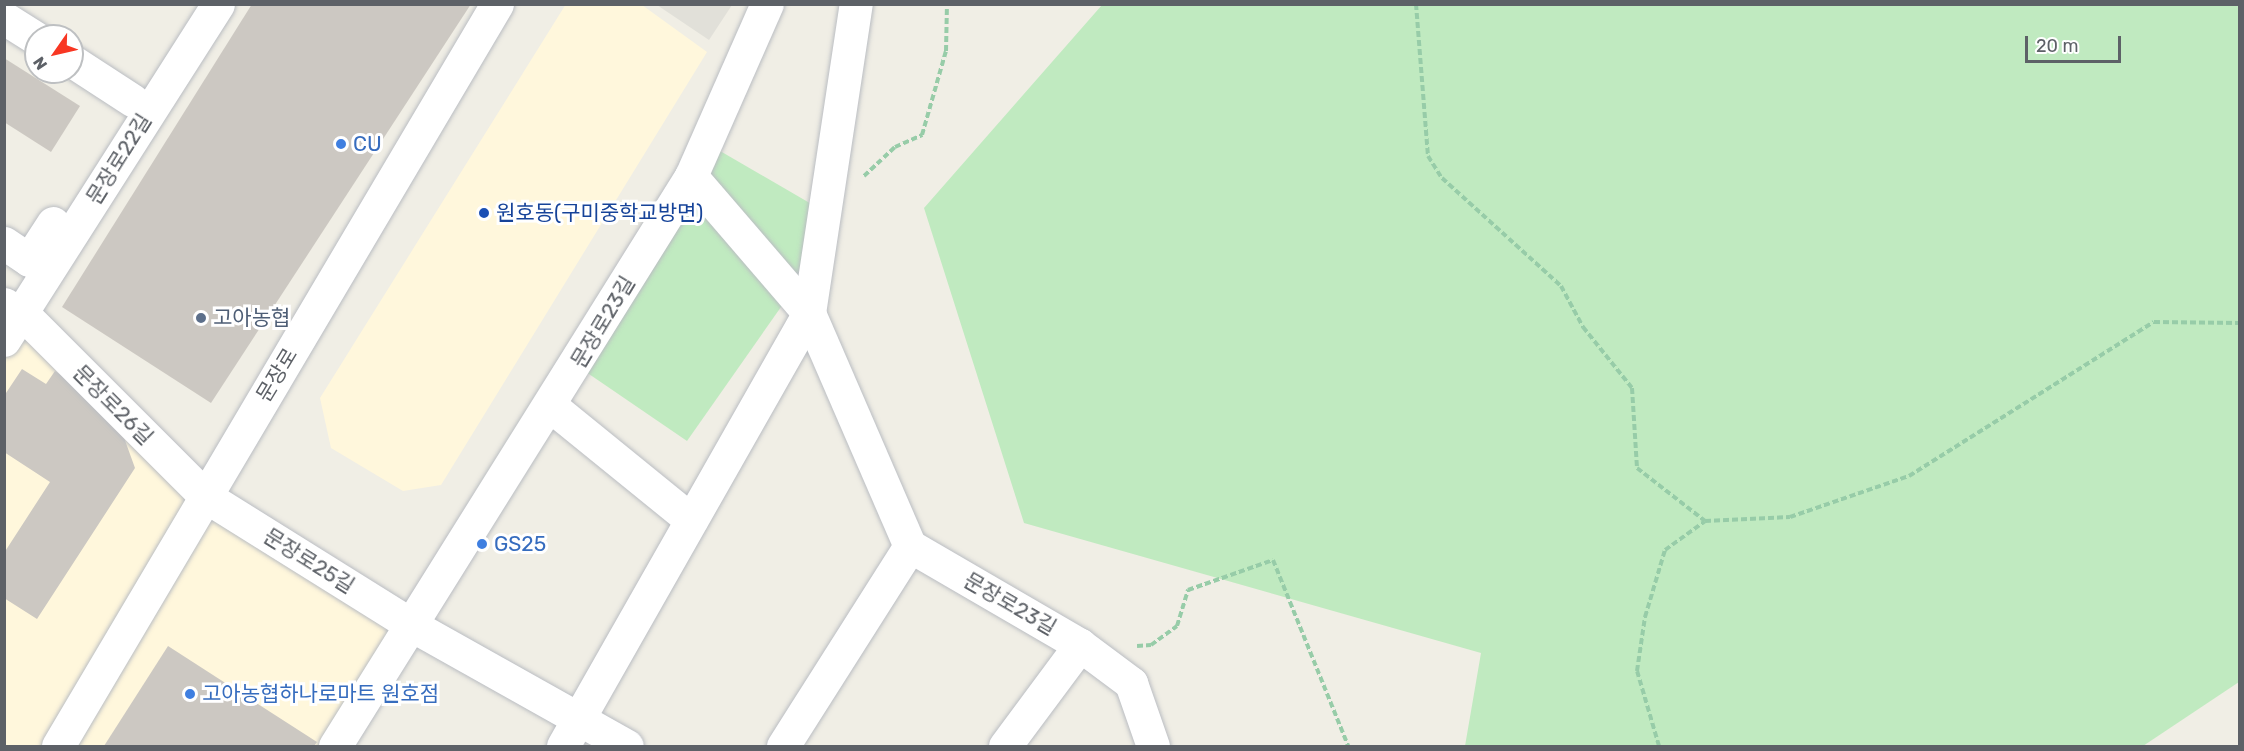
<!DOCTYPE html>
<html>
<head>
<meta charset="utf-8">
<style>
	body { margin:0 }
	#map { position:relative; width:2244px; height:751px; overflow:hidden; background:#f0eee5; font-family:Rubik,"Noto Sans KR",sans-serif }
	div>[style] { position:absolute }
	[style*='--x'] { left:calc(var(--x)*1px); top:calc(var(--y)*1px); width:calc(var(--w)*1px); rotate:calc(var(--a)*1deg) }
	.commercial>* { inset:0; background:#fff7dc }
	.industrial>* { inset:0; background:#e1e0d9 }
	.green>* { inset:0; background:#c0eac0 }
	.building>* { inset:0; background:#ccc8c2 }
	.path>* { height:4px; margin-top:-2px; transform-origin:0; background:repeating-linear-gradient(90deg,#97cca8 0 6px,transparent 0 9px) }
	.roads { filter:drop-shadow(0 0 2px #babdc2) drop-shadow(0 0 2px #babdc2) }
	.minor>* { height:33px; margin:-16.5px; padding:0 16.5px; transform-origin:16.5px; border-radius:16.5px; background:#fff }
	.dots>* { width:16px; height:16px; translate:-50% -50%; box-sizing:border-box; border:3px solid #fff; border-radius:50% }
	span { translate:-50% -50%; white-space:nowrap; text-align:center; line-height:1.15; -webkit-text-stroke:6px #fff; paint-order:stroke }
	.shop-label { font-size:21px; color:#366cbe }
	.left { translate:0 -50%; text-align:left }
	.street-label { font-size:21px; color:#5d6167 }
	.transit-label { font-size:21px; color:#164399 }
	.service-label { font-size:21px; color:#4e5e75 }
	.frame { position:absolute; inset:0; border:6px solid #5d6167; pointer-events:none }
	.north { position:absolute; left:24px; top:24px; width:60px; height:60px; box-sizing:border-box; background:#fff; border:2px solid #bec0c2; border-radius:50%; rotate:236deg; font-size:16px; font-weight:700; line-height:24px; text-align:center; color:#5d6167 }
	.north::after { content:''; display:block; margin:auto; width:21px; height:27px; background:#f83723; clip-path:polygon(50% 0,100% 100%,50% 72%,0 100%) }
	.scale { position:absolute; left:2025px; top:36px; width:96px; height:27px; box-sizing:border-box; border:3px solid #5d6167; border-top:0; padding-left:8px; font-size:18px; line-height:21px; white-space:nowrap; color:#5d6167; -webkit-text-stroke:4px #fff; paint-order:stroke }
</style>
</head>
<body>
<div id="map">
	<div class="commercial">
		<div style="clip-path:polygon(566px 4px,642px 5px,707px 52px,441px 485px,403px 491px,331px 448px,320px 398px)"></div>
		<div style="clip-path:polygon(21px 314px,205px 496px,413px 626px,335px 746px,5px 746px,4px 340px)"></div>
	</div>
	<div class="industrial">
		<div style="clip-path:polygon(657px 5px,732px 5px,709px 40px)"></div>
	</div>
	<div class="green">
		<div style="clip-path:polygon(1102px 5px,2239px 5px,2239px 682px,2143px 746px,1465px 746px,1481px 653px,1024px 523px,924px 208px)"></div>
		<div style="clip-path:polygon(696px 137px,820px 209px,814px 260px,687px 441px,567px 359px)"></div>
	</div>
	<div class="building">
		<div style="clip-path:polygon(252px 4px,471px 4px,211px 403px,62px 307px)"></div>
		<div style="clip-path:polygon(4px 58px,80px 106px,51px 152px,4px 122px)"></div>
		<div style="clip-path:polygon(22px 369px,46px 384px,55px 371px,114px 410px,135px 468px,37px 619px,4px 598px,4px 553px,50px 482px,4px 452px,4px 396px)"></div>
		<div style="clip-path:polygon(168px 646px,317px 742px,314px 746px,104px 746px)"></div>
	</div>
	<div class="path">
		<div style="--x:1416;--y:4;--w:152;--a:85.5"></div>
		<div style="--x:1428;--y:156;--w:26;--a:58"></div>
		<div style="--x:1442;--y:178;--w:161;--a:42.2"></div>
		<div style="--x:1561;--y:286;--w:47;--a:61.8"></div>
		<div style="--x:1583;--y:327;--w:78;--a:51.2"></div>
		<div style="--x:1632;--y:388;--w:80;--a:86.4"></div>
		<div style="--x:1637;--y:468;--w:86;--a:37.9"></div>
		<div style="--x:1705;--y:521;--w:85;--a:-2.7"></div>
		<div style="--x:1790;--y:517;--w:126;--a:-19"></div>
		<div style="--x:1909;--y:476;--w:289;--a:-32.2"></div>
		<div style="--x:2154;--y:322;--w:86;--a:0.7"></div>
		<div style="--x:864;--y:176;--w:42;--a:-43.1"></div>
		<div style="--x:895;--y:147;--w:30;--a:-24"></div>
		<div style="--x:922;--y:135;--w:87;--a:-74.1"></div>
		<div style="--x:946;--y:51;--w:47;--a:-88.8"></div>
		<div style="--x:1137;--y:646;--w:14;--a:-4"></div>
		<div style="--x:1151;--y:645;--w:32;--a:-36"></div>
		<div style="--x:1177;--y:626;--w:38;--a:-73"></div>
		<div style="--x:1188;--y:590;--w:90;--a:-19.4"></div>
		<div style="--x:1273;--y:560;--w:201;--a:68"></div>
		<div style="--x:1659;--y:746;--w:78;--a:-106.3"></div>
		<div style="--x:1637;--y:671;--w:55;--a:-81.6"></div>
		<div style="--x:1645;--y:617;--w:70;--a:-73.4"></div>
		<div style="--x:1665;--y:550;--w:49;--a:-35.9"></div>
	</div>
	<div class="roads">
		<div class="minor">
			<div style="--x:4;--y:18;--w:38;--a:32"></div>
			<div style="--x:72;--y:61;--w:72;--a:33"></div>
			<div style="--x:691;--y:176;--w:181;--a:49.3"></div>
			<div style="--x:809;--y:313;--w:254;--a:66.6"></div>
			<div style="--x:910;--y:546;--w:197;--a:30.2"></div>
			<div style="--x:1080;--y:645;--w:64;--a:36.7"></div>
			<div style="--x:1131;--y:683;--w:67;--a:70.8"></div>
			<div style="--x:4;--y:243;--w:30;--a:34"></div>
			<div style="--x:29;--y:260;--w:44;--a:-57"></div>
			<div style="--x:4;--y:304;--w:27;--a:31"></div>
			<div style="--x:27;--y:318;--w:252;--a:45"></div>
			<div style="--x:205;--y:496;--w:245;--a:32"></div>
			<div style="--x:413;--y:626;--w:245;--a:29.3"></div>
			<div style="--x:4;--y:340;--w:398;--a:-57.5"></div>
			<div style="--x:552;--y:407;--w:179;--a:39.1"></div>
			<div style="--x:58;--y:746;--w:862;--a:-59.39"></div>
			<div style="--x:335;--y:746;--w:672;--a:-58.01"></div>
			<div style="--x:691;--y:176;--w:188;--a:-66.2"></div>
			<div style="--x:563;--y:746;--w:498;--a:-60.4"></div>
			<div style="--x:809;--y:313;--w:313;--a:-81.4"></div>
			<div style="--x:783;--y:746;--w:237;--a:-57.6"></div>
			<div style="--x:1005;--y:746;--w:126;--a:-53.4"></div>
		</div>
	</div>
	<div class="dots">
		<div style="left:341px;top:144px;background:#3f7fe0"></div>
		<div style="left:484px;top:213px;background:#1a4fb4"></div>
		<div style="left:201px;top:318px;background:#5c6f8a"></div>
		<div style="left:482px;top:544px;background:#3f7fe0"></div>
		<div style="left:190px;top:694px;background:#3f7fe0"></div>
	</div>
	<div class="shop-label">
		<span class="left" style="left:353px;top:144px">CU</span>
		<span class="left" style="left:494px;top:544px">GS25</span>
		<span class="left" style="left:202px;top:694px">고아농협하나로마트 원호점</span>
	</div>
	<div class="street-label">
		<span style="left:119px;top:159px;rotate:-58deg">문장로22길</span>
		<span style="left:603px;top:322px;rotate:-59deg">문장로23길</span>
		<span style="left:277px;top:375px;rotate:-59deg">문장로</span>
		<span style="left:113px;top:405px;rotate:45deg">문장로26길</span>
		<span style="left:309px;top:561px;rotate:32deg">문장로25길</span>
		<span style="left:1010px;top:604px;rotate:30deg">문장로23길</span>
	</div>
	<div class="transit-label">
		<span class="left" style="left:496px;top:213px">원호동(구미중학교방면)</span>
	</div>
	<div class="service-label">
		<span class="left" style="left:213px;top:318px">고아농협</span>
	</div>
	<div class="frame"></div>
	<div class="north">N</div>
	<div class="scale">20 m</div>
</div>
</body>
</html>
